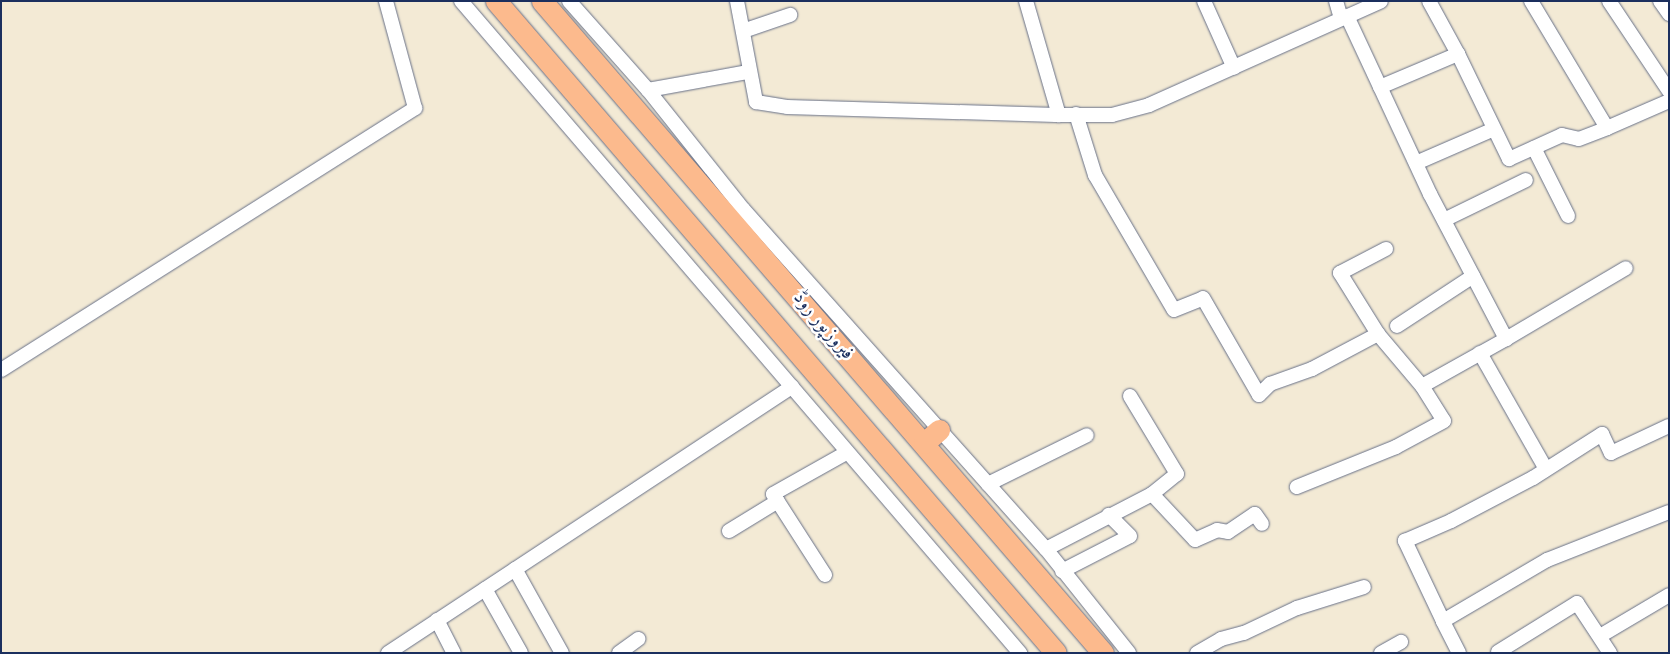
<!DOCTYPE html>
<html>
<head>
<meta charset="utf-8">
<style>
	body { margin:0 }
	#map { position:relative; width:1670px; height:654px; overflow:hidden; background:#f3ead5; font-family:"Sorts Mill Goudy",Amiri,serif }
	div>[style] { position:absolute }
	[style*='--x'] { left:calc(var(--x)*1px); top:calc(var(--y)*1px); width:calc(var(--w)*1px); rotate:calc(var(--a)*1deg) }
	.roads { filter:drop-shadow(0 0 1px #677088) drop-shadow(0 0 1px #677088) }
	.minor>* { height:14px; margin:-7px; padding:0 7px; transform-origin:7px; border-radius:7px; background:#fff }
	.highway>* { height:21px; margin:-10.5px; padding:0 10.5px; transform-origin:10.5px; border-radius:10.5px; background:#fcba8d }
	span { translate:-50% -50%; white-space:nowrap; text-align:center; line-height:1.15; -webkit-text-stroke:5px #fff; paint-order:stroke }
	.street-label { font-size:20px; color:#1b2f5e }
	.frame { position:absolute; inset:0; border:2px solid #1b2f5e; pointer-events:none }
</style>
</head>
<body>
<div id="map">
	<div class="roads">
		<div class="minor">
			<div style="--x:461;--y:1;--w:859;--a:49.39"></div>
			<div style="--x:569;--y:1;--w:119;--a:48.4"></div>
			<div style="--x:648;--y:90;--w:152;--a:51.4"></div>
			<div style="--x:743;--y:209;--w:455;--a:48.3"></div>
			<div style="--x:1046;--y:549;--w:133;--a:51.4"></div>
			<div style="--x:737;--y:1;--w:103;--a:79.3"></div>
			<div style="--x:756;--y:102;--w:31;--a:9"></div>
			<div style="--x:787;--y:107;--w:269;--a:1.7"></div>
			<div style="--x:1056;--y:115;--w:56;--a:0"></div>
			<div style="--x:1112;--y:115;--w:38;--a:-15"></div>
			<div style="--x:1149;--y:105;--w:254;--a:-24.1"></div>
			<div style="--x:1026;--y:1;--w:119;--a:73.9"></div>
			<div style="--x:1204;--y:1;--w:73;--a:65.9"></div>
			<div style="--x:1336;--y:1;--w:18;--a:74"></div>
			<div style="--x:1531;--y:1;--w:148;--a:59.1"></div>
			<div style="--x:1607;--y:128;--w:68;--a:-23.5"></div>
			<div style="--x:1609;--y:1;--w:108;--a:56.3"></div>
			<div style="--x:1660;--y:1;--w:16;--a:55"></div>
			<div style="--x:1347;--y:16;--w:196;--a:65"></div>
			<div style="--x:1430;--y:194;--w:164;--a:62.3"></div>
			<div style="--x:1506;--y:339;--w:96;--a:150.8"></div>
			<div style="--x:743;--y:31;--w:50;--a:-18.8"></div>
			<div style="--x:1458;--y:54;--w:117;--a:64.1"></div>
			<div style="--x:1509;--y:159;--w:58;--a:-24.4"></div>
			<div style="--x:1562;--y:135;--w:17;--a:13"></div>
			<div style="--x:1579;--y:139;--w:30;--a:-21"></div>
			<div style="--x:1380;--y:87;--w:85;--a:-22.9"></div>
			<div style="--x:1458;--y:54;--w:60;--a:-118.7"></div>
			<div style="--x:648;--y:90;--w:102;--a:-10.2"></div>
			<div style="--x:1076;--y:114;--w:64;--a:72.7"></div>
			<div style="--x:1095;--y:175;--w:156;--a:59.7"></div>
			<div style="--x:1174;--y:310;--w:31;--a:-22"></div>
			<div style="--x:1203;--y:298;--w:112;--a:60"></div>
			<div style="--x:1259;--y:395;--w:16;--a:-45"></div>
			<div style="--x:1270;--y:384;--w:45;--a:-19.7"></div>
			<div style="--x:1312;--y:369;--w:75;--a:-27.9"></div>
			<div style="--x:1378;--y:334;--w:68;--a:49.8"></div>
			<div style="--x:1422;--y:386;--w:41;--a:57.8"></div>
			<div style="--x:1444;--y:421;--w:55;--a:151.6"></div>
			<div style="--x:1396;--y:447;--w:107;--a:158"></div>
			<div style="--x:1534;--y:148;--w:76;--a:63.4"></div>
			<div style="--x:1416;--y:163;--w:83;--a:-23.5"></div>
			<div style="--x:1444;--y:220;--w:91;--a:-26"></div>
			<div style="--x:1397;--y:326;--w:91;--a:-33.3"></div>
			<div style="--x:1378;--y:334;--w:72;--a:-121.9"></div>
			<div style="--x:1340;--y:273;--w:52;--a:-27.6"></div>
			<div style="--x:1506;--y:339;--w:139;--a:-30.6"></div>
			<div style="--x:1480;--y:353;--w:133;--a:60.4"></div>
			<div style="--x:1;--y:370;--w:490;--a:-32.3"></div>
			<div style="--x:415;--y:108;--w:111;--a:-105.2"></div>
			<div style="--x:988;--y:484;--w:110;--a:-26.3"></div>
			<div style="--x:1152;--y:494;--w:63;--a:46.9"></div>
			<div style="--x:1195;--y:540;--w:24;--a:-24"></div>
			<div style="--x:1217;--y:530;--w:11;--a:10"></div>
			<div style="--x:1228;--y:532;--w:32;--a:-34"></div>
			<div style="--x:1255;--y:514;--w:12;--a:55"></div>
			<div style="--x:729;--y:531;--w:57;--a:-31.5"></div>
			<div style="--x:1046;--y:549;--w:119;--a:-27.4"></div>
			<div style="--x:1152;--y:494;--w:32;--a:-39"></div>
			<div style="--x:1177;--y:474;--w:91;--a:-121.1"></div>
			<div style="--x:515;--y:569;--w:96;--a:60.8"></div>
			<div style="--x:1062;--y:571;--w:76;--a:-27.2"></div>
			<div style="--x:1130;--y:536;--w:30;--a:-135"></div>
			<div style="--x:825;--y:575;--w:96;--a:-122.7"></div>
			<div style="--x:773;--y:494;--w:84;--a:-29.3"></div>
			<div style="--x:485;--y:589;--w:73;--a:60.6"></div>
			<div style="--x:437;--y:620;--w:37;--a:63"></div>
			<div style="--x:1443;--y:621;--w:89;--a:-115.4"></div>
			<div style="--x:1405;--y:541;--w:50;--a:-23.5"></div>
			<div style="--x:1451;--y:521;--w:93;--a:-27.7"></div>
			<div style="--x:1533;--y:478;--w:82;--a:-32.5"></div>
			<div style="--x:1602;--y:434;--w:21;--a:65"></div>
			<div style="--x:1611;--y:453;--w:64;--a:-25"></div>
			<div style="--x:1600;--y:636;--w:80;--a:-30.7"></div>
			<div style="--x:1498;--y:652;--w:93;--a:-31.8"></div>
			<div style="--x:1577;--y:603;--w:60;--a:56.6"></div>
			<div style="--x:388;--y:653;--w:484;--a:-33.4"></div>
			<div style="--x:619;--y:653;--w:24;--a:-36"></div>
			<div style="--x:1197;--y:653;--w:28;--a:-30"></div>
			<div style="--x:1221;--y:639;--w:24;--a:-15"></div>
			<div style="--x:1244;--y:633;--w:59;--a:-25.3"></div>
			<div style="--x:1297;--y:608;--w:70;--a:-17.4"></div>
			<div style="--x:1381;--y:653;--w:23;--a:-29"></div>
			<div style="--x:1459;--y:653;--w:36;--a:-117"></div>
			<div style="--x:1443;--y:621;--w:121;--a:-30.4"></div>
			<div style="--x:1547;--y:560;--w:131;--a:-21.5"></div>
		</div>
		<div class="highway">
			<div style="--x:496;--y:1;--w:859;--a:49.34"></div>
			<div style="--x:542;--y:1;--w:860;--a:49.29"></div>
			<div style="--x:924;--y:443;--w:20;--a:-41"></div>
		</div>
	</div>
	<div class="street-label">
		<span style="left:823px;top:326px;rotate:50deg">فیروزپور روڈ</span>
	</div>
	<div class="frame"></div>
</div>
</body>
</html>
